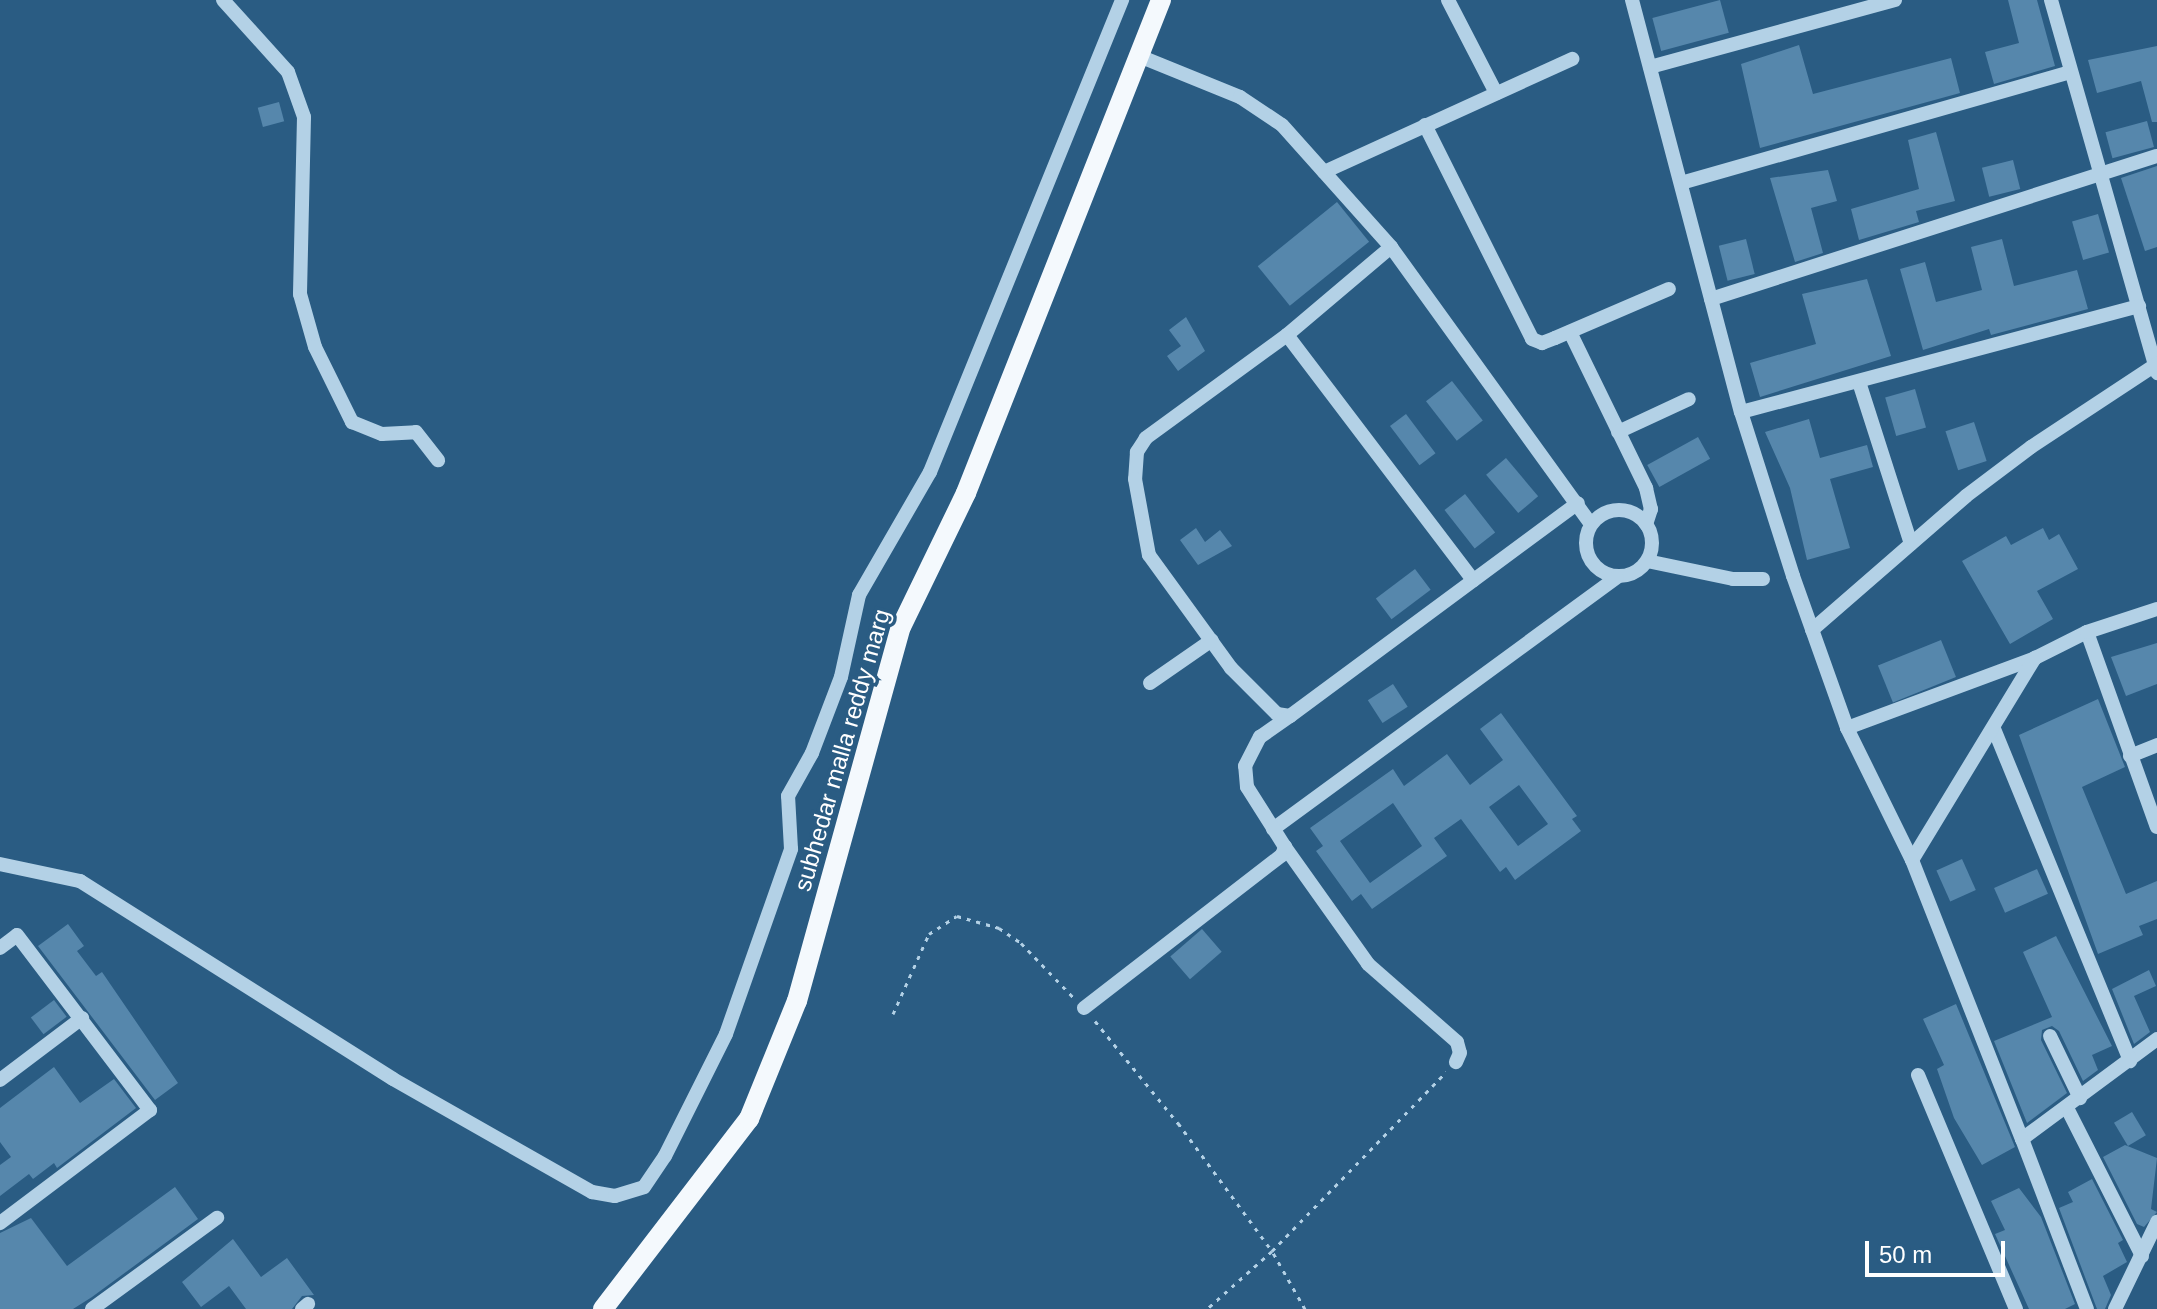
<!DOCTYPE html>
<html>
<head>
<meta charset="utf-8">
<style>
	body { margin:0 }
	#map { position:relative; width:2157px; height:1309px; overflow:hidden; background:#2a5c83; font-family:Arial,sans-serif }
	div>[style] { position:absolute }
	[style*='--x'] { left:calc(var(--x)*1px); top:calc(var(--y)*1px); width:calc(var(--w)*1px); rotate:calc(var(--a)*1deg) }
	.building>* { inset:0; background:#5687ac; transform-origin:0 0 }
	.path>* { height:3px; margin-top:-1.5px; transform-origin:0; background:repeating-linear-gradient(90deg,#b3d1e6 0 4px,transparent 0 10px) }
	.minor>* { height:14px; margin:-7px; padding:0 7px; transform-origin:7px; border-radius:7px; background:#b3d1e6 }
	.minor>.ring { margin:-7px; padding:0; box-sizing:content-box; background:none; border:14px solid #b3d1e6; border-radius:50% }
	.major>* { height:20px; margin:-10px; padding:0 10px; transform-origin:10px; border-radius:10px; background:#f4f9fd }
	span { translate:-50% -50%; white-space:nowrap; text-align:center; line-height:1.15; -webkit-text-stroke:7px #2a5c83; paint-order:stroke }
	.street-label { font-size:24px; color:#fff }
	.scale { position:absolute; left:1865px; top:1241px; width:140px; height:36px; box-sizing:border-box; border:4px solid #fff; border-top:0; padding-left:10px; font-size:24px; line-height:28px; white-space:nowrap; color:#fff; -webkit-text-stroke:6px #2a5c83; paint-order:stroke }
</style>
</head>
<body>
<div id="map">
	<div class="building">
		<div style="left:1720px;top:0;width:34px;height:70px;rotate:75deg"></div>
		<div style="clip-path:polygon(2008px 0,2037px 0,2055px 66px,1994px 84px,1985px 52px,2019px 43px)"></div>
		<div style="clip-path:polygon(1799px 45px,1813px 94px,1951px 58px,1960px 93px,1760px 148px,1741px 64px)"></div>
		<div style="clip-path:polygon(2157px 46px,2157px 122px,2152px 122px,2141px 81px,2097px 93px,2088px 60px)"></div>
		<div style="left:279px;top:102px;width:20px;height:22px;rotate:75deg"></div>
		<div style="left:2147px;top:121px;width:27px;height:43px;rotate:75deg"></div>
		<div style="clip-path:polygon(1936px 132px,1955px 201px,1916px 211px,1919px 222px,1859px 240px,1851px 209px,1919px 189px,1908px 140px)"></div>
		<div style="left:2013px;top:160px;width:30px;height:32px;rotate:76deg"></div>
		<div style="clip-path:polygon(2157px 166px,2157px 247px,2145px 251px,2121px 178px)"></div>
		<div style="clip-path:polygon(1828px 170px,1837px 201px,1811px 208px,1823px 253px,1795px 262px,1770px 178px)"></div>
		<div style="left:1337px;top:202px;width:51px;height:102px;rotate:51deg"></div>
		<div style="left:2098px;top:214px;width:40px;height:27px;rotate:74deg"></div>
		<div style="left:1746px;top:239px;width:36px;height:28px;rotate:76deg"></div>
		<div style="clip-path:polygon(2002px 239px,2014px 286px,2077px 270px,2088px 309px,1991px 335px,1989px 329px,1923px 350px,1900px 269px,1925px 262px,1936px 302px,1982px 290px,1971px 247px)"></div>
		<div style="clip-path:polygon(1867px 279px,1891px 356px,1760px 397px,1750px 363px,1816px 344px,1802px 294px)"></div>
		<div style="clip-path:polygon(1186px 317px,1205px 351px,1178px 371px,1167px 356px,1181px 346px,1169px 330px)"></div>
		<div style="left:1452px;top:381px;width:50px;height:33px;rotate:52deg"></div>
		<div style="left:1915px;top:389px;width:40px;height:31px;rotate:74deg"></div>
		<div style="left:1406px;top:414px;width:49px;height:20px;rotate:53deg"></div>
		<div style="clip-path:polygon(1809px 419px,1820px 458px,1867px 445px,1873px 467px,1830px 479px,1850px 548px,1807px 560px,1790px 488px,1765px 432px)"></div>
		<div style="left:1974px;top:422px;width:41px;height:30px;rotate:72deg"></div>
		<div style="left:1698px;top:437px;width:25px;height:58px;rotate:61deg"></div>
		<div style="left:1506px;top:458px;width:50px;height:26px;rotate:50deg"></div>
		<div style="left:1465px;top:494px;width:49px;height:26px;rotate:52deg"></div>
		<div style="clip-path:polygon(1196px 528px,1205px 542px,1220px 530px,1232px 546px,1198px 565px,1180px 540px)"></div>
		<div style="clip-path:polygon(2043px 528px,2049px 540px,2059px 534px,2078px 569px,2037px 591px,2053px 619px,2010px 644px,1962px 561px,2006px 536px,2011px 545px)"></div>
		<div style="left:1415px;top:569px;width:26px;height:49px;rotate:53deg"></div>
		<div style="left:1941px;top:640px;width:40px;height:68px;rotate:68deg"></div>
		<div style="clip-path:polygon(2157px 643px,2157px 684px,2126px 696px,2111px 657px)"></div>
		<div style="left:1393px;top:684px;width:27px;height:30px;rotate:57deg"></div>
		<div style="clip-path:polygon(2098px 699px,2125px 767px,2082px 787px,2126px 894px,2157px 881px,2157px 919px,2139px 926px,2143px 935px,2098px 954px,2019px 735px)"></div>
		<div style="clip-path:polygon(evenodd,1501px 713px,1577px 816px,1572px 819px,1581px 831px,1515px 880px,1506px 867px,1500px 872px,1461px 819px,1434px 838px,1447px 856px,1372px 909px,1361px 894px,1352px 901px,1316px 851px,1323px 846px,1310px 828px,1393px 769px,1404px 786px,1447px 754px,1470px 785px,1503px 760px,1480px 729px,1501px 713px,1519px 785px,1548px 824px,1518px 846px,1489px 807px,1519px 785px,1501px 713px,1393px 803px,1422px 846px,1370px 883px,1340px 841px,1393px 803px)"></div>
		<div style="left:1962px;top:859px;width:34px;height:28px;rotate:66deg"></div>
		<div style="left:2037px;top:869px;width:27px;height:47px;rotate:66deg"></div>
		<div style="clip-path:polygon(68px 924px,84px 946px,77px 951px,96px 976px,102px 972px,178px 1083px,155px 1100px,38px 946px)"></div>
		<div style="left:1202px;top:929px;width:30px;height:42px;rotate:49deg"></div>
		<div style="clip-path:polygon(2056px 936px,2112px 1046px,2092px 1055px,2098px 1070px,2083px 1081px,2059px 1031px,2052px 1026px,2042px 1030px,2041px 1040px,2067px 1093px,2027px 1123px,1994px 1041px,2052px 1017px,2023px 952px)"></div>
		<div style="clip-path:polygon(2149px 970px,2156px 986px,2134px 996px,2150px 1032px,2134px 1044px,2112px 989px)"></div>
		<div style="left:54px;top:1000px;width:21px;height:29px;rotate:53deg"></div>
		<div style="clip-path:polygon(1956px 1004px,2015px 1147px,1982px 1165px,1954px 1118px,1937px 1069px,1944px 1065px,1923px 1019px)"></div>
		<div style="clip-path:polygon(54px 1067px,80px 1103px,114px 1079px,136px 1108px,57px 1168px,54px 1163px,33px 1179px,29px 1174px,0 1196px,0 1165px,11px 1157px,0 1142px,0 1108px)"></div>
		<div style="left:2132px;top:1112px;width:27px;height:21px;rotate:59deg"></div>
		<div style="clip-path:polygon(2125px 1145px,2157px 1158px,2151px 1209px,2157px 1212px,2144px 1227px,2137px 1224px,2103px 1157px)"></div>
		<div style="clip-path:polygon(2092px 1179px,2123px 1240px,2118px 1243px,2127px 1262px,2103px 1276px,2111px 1295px,2105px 1309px,2097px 1309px,2059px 1208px,2073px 1202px,2068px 1192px)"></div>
		<div style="clip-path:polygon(175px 1187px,198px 1219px,92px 1297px,73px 1309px,0 1309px,0 1233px,31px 1218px,67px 1266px)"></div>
		<div style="clip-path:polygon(2019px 1188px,2041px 1217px,2075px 1304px,2065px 1309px,2029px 1309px,1995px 1234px,2005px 1230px,1991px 1201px)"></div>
		<div style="clip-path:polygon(233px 1239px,261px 1277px,287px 1258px,314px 1295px,302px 1296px,292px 1309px,246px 1309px,229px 1286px,201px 1307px,182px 1282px)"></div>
	</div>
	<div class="path">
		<div style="--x:893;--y:1014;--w:88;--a:-65.8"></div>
		<div style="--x:929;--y:934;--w:33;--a:-33"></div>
		<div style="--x:957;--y:916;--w:44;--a:15.9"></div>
		<div style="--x:999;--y:928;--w:27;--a:34"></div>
		<div style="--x:1021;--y:943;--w:76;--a:46.1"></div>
		<div style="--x:1095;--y:1021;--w:132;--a:50.9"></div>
		<div style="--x:1178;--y:1123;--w:159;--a:53.7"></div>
		<div style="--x:1272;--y:1251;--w:87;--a:138.3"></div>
		<div style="--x:1305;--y:1309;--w:67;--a:-119.6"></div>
		<div style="--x:1272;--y:1251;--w:250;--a:-45.8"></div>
	</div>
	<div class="minor">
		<div style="--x:223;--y:0;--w:97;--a:47.9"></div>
		<div style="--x:288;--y:72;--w:48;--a:70.4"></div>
		<div style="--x:304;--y:117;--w:177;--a:91.3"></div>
		<div style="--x:300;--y:294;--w:55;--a:74.2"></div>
		<div style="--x:315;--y:347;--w:84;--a:63.7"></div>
		<div style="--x:352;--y:422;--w:32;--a:22"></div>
		<div style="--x:382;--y:434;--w:34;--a:-3"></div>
		<div style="--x:416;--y:432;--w:36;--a:52"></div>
		<div style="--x:1448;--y:0;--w:105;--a:62.7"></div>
		<div style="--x:1632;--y:0;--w:426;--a:75.2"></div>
		<div style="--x:1741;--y:412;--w:172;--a:72.4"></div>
		<div style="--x:1793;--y:576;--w:161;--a:70.4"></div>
		<div style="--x:1847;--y:728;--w:147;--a:63.8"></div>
		<div style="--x:1912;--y:860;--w:300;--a:68.5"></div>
		<div style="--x:2022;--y:1139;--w:168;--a:-36.5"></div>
		<div style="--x:2051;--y:0;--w:388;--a:74.1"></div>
		<div style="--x:1139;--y:56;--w:109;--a:22.1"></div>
		<div style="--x:1240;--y:97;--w:50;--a:33.7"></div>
		<div style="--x:1282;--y:125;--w:164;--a:48.2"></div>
		<div style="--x:1391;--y:247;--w:342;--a:54.2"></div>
		<div style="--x:1650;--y:67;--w:254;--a:-15.3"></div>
		<div style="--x:1425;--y:125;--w:239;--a:63.4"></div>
		<div style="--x:1532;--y:339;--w:11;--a:22"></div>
		<div style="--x:1542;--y:343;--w:14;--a:-21"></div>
		<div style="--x:1555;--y:338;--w:124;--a:-23.3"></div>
		<div style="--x:1324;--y:172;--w:273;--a:-24.5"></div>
		<div style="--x:1681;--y:183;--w:405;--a:-15.9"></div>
		<div style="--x:1391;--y:247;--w:136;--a:139.8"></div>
		<div style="--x:1287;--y:335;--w:175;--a:143.9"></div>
		<div style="--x:1146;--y:438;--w:17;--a:123"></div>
		<div style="--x:1137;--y:452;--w:27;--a:94"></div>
		<div style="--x:1135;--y:479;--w:77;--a:79.6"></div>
		<div style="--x:1149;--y:555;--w:140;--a:54"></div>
		<div style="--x:1231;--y:668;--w:65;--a:45"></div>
		<div style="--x:1277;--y:714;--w:13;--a:9"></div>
		<div style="--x:1290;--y:716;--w:358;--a:-36.5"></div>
		<div style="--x:1711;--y:299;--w:468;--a:-17.8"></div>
		<div style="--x:1570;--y:332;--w:174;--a:64"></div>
		<div style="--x:1646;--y:488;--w:22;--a:77"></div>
		<div style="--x:1651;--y:509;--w:16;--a:108"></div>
		<div style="--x:1287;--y:335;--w:308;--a:52.8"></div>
		<div style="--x:1859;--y:382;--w:170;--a:72.2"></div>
		<div style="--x:1741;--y:412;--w:412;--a:-14.9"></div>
		<div style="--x:1618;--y:432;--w:78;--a:-24.9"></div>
		<div class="ring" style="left:1586px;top:510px;width:52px;height:52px"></div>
		<div style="--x:1647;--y:561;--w:88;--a:11.8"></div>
		<div style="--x:1733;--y:579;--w:30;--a:0"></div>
		<div style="--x:1812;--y:630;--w:204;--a:-41"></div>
		<div style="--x:1966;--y:496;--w:81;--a:-37"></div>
		<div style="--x:2031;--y:447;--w:151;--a:-33.4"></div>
		<div style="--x:2087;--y:632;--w:207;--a:70.3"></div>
		<div style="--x:1150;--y:683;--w:75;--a:-34.7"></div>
		<div style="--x:1847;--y:728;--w:201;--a:-20.4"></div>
		<div style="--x:1994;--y:729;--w:359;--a:67.7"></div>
		<div style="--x:2130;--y:756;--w:29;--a:-22"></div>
		<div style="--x:1273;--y:829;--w:426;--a:-36.2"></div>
		<div style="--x:1285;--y:847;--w:143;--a:54.6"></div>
		<div style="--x:1368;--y:964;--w:118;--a:41.2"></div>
		<div style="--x:1457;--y:1042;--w:11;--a:75"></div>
		<div style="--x:1460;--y:1053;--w:10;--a:114"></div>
		<div style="--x:1912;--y:860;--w:237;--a:-58.7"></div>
		<div style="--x:2035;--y:658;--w:58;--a:-26.6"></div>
		<div style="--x:2087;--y:632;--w:74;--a:-18.2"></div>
		<div style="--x:0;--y:864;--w:82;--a:12"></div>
		<div style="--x:80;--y:881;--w:370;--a:32.3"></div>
		<div style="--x:393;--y:1079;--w:229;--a:29.6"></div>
		<div style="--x:592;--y:1192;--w:23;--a:10"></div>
		<div style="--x:615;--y:1196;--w:30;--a:-17"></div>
		<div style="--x:644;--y:1187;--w:37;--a:-56"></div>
		<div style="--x:665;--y:1156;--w:136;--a:-63.4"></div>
		<div style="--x:726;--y:1034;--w:196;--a:-70.6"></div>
		<div style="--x:791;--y:849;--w:53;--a:-93.2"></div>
		<div style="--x:788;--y:796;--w:49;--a:-60.8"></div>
		<div style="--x:812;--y:753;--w:81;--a:-69.1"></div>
		<div style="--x:841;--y:677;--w:84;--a:-77.6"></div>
		<div style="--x:859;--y:595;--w:142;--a:-60"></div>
		<div style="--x:930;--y:472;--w:510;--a:-67.86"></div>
		<div style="--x:0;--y:948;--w:21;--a:-37"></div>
		<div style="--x:17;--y:935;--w:220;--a:52.8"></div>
		<div style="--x:150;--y:1110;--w:188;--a:143"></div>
		<div style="--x:1084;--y:1008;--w:250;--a:-37.7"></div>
		<div style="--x:1282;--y:855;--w:9;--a:-69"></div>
		<div style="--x:1285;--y:847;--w:71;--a:-122.3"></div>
		<div style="--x:1247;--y:787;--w:21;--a:-95"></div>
		<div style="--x:1245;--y:766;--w:33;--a:-63"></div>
		<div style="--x:1260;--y:737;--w:37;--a:-35"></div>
		<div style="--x:2050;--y:1036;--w:69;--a:64.2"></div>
		<div style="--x:1918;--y:1075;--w:254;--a:67.3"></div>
		<div style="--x:0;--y:1080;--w:103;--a:-37.1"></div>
		<div style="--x:2067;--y:1108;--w:166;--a:63.1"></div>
		<div style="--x:2022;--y:1139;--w:182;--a:69.1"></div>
		<div style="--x:92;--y:1309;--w:155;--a:-36.1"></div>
		<div style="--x:302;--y:1309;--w:8;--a:-40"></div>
		<div style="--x:2115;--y:1309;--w:97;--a:-64.2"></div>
	</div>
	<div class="major">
		<div style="--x:603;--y:1309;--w:240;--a:-52.5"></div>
		<div style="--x:749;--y:1119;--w:127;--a:-67.9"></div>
		<div style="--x:797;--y:1001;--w:388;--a:-74.5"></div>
		<div style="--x:901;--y:627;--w:149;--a:-64.1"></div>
		<div style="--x:966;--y:493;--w:530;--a:-68.42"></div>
	</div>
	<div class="street-label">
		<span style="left:842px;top:750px;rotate:-74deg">subhedar malla reddy marg</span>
	</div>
	<div class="scale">50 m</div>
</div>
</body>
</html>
